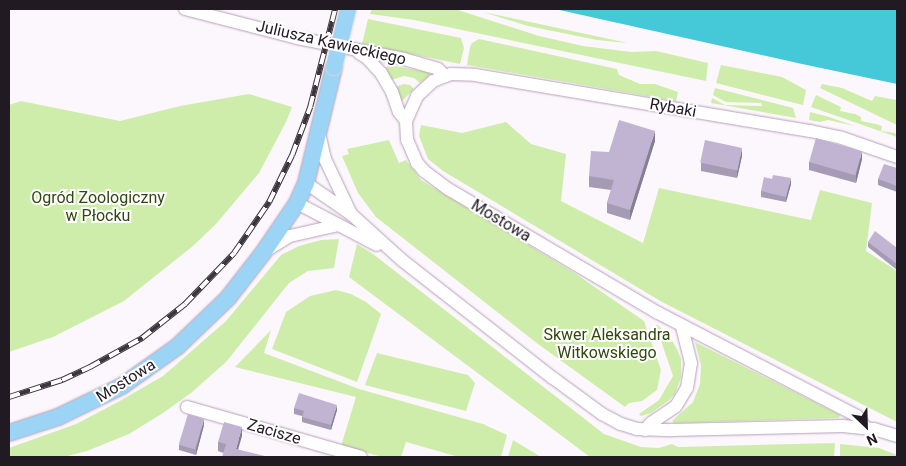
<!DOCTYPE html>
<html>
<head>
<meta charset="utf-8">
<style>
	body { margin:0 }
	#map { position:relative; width:906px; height:466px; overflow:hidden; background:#fcf7fd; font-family:Roboto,sans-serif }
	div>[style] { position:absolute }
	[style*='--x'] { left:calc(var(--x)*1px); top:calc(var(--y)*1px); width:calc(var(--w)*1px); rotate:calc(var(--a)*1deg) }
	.green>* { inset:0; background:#cfedaa }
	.water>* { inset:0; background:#45c8d8 }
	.roads { filter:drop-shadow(0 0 1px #b69fb8) drop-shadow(0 0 1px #b69fb8) }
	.minor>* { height:12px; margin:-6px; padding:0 6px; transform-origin:6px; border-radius:6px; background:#fff }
	.major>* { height:16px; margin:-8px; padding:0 8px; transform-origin:8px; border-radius:8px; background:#9bd4f5 }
	.rail>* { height:5.5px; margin-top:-2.75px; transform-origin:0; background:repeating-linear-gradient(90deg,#fff 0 11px,#3c353d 0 22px); box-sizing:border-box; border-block:1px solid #3c353d }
	.bridges { filter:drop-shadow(0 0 1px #d7d6d7) drop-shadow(0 0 1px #d7d6d7) }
	.major-bridge>* { height:16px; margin:-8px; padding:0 8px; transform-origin:8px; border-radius:8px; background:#9bd4f5 }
	.wall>* { inset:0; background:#a59bb5 }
	.shaded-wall>* { inset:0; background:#867e93 }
	.building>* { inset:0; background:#c0b4d2; transform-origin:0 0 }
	span { translate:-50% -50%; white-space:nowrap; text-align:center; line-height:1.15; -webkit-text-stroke:4px #fff; paint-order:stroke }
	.street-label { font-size:16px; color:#221a23 }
	.park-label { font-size:16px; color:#31470c }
	.frame { position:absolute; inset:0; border:10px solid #221a23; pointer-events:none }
	.north { position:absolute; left:841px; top:401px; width:50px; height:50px; -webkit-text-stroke:4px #fff; paint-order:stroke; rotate:156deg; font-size:14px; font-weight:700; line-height:20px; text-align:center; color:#221a23 }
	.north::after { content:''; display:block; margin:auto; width:18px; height:22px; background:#221a23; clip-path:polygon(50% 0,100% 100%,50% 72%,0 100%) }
</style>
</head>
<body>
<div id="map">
	<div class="green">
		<div style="clip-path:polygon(372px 9px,455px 9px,539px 36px,583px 46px,631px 52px,656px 51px,708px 63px,706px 81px,414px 20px,370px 14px)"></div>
		<div style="clip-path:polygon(483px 12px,628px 43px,597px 40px,528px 26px)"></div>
		<div style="clip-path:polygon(368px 19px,461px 38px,464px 48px,460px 64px,362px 44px)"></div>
		<div style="clip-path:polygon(479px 39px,617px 69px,619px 75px,640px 84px,655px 84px,678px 92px,676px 101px,467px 65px,470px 47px,472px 43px)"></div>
		<div style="clip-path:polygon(388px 65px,428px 72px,430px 75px,420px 83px,414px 78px,404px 76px,391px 80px,385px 69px)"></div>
		<div style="clip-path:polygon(721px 65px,782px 77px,806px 90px,803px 105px,716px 83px)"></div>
		<div style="clip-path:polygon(404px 84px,410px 85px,414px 89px,402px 101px,395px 87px)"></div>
		<div style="clip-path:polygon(822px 84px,842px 88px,872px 101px,875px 96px,897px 100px,897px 125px,820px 88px)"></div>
		<div style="clip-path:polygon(715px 88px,793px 108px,796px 118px,711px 103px,712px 98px,725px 105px,762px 106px,761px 103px,726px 102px,713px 95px)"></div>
		<div style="clip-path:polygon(249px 94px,292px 107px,286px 122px,259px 173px,216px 224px,193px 246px,124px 301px,53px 337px,9px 352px,9px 105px,21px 101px,120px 121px,180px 106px)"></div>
		<div style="clip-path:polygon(816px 95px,841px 107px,840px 111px,855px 114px,861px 117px,861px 121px,876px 124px,882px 126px,881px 131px,895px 133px,897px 137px,811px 107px)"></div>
		<div style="clip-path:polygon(810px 112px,829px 117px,855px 126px,828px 120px,820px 122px,809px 120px)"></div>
		<div style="clip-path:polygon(506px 122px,531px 144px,566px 154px,561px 201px,643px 243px,659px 188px,811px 220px,820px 190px,872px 203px,866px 251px,897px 271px,897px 422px,662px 302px,443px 171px,428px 159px,419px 136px,421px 125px,462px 133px)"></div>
		<div style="clip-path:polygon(389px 140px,399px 163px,406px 160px,421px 180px,573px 272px,644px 321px,661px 370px,657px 390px,642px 401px,629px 403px,625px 407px,538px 344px,376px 217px,358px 193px,342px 156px,349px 154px,347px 149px)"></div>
		<div style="clip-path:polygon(339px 239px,334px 268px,308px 271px,289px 283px,226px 362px,191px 393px,163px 413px,129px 434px,87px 451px,64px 457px,9px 457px,9px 448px,76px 424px,118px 402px,163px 376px,226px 321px,281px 255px,299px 246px,321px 240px)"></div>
		<div style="clip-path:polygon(357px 244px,373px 254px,604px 434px,641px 447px,659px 448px,672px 444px,678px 447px,835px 443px,834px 457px,590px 457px,349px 277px)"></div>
		<div style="clip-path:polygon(336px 290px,351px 294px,366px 302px,381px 314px,357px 382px,272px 349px,286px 312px,310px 296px)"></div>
		<div style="clip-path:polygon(657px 324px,671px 339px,677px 349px,681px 359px,681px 377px,675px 394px,668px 401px,651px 413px,641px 416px,639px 414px,659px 400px,673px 376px,656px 326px)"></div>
		<div style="clip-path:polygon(271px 330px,264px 353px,359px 389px,483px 424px,507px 435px,501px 457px,459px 457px,406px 442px,401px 457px,383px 457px,341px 446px,356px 397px,235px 367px)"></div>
		<div style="clip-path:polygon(695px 342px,840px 415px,839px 418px,674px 423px,672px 421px,693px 402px,700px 384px,701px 365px)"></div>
		<div style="clip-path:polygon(377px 353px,468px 375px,475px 383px,466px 411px,365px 385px)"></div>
		<div style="clip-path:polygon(513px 440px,541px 457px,542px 457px,508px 457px)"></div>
		<div style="clip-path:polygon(840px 444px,879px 448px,897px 455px,897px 457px,840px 457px)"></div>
	</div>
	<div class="water">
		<div style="clip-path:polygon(555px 9px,897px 9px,897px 84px,802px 64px)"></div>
	</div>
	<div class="roads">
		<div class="minor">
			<div style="--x:185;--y:9;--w:116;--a:14.5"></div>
			<div style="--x:297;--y:38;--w:109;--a:11.1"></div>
			<div style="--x:404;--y:59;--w:35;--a:16"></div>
			<div style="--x:438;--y:69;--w:10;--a:45"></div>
			<div style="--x:359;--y:53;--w:9;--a:32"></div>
			<div style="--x:367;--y:58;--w:21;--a:47"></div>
			<div style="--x:381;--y:73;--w:22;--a:60"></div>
			<div style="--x:392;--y:92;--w:21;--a:71"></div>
			<div style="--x:399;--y:112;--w:11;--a:52"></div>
			<div style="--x:319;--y:133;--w:27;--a:77"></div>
			<div style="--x:325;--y:159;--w:61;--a:64.7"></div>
			<div style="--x:306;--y:183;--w:55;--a:34.6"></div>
			<div style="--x:351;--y:214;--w:70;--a:42.1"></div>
			<div style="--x:403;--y:261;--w:190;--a:38"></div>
			<div style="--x:553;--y:378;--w:61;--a:36.3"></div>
			<div style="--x:602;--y:414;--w:21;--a:28"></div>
			<div style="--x:621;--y:424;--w:17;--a:17"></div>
			<div style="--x:637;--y:429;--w:34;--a:2"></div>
			<div style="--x:671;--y:430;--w:172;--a:-1.3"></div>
			<div style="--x:843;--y:426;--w:31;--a:6"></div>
			<div style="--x:874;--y:429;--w:24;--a:17"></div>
			<div style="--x:297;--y:203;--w:90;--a:27.7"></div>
			<div style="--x:269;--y:249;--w:25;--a:-32"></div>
			<div style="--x:290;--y:236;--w:50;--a:-12.7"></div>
			<div style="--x:187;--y:407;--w:181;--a:16"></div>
			<div style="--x:866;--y:428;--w:15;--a:-127"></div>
			<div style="--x:857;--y:416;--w:224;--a:-152.6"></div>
			<div style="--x:658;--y:313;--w:244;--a:-149.4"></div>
			<div style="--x:448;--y:189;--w:30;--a:-143"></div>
			<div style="--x:424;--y:171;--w:11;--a:-131"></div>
			<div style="--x:417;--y:163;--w:25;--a:-113"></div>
			<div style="--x:407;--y:140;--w:19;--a:-93"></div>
			<div style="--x:406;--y:121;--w:27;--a:-66"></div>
			<div style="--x:417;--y:96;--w:22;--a:-43"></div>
			<div style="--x:433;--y:81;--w:19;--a:-21"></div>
			<div style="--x:451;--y:74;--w:24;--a:2"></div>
			<div style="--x:475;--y:75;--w:340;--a:9.5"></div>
			<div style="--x:810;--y:131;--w:33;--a:12"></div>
			<div style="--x:842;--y:138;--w:58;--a:19.1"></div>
			<div style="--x:645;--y:430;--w:9;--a:-49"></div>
			<div style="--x:651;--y:423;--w:30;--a:-34"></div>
			<div style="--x:676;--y:406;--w:21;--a:-59"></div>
			<div style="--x:687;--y:388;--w:25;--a:-81"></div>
			<div style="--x:691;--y:363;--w:38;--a:-104"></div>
		</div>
		<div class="major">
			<div style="--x:9;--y:433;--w:52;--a:-18.1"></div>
			<div style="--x:58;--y:417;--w:71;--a:-25.8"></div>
			<div style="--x:122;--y:386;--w:69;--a:-35.5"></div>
			<div style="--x:178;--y:346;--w:69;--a:-43.8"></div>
			<div style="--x:228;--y:298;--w:57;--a:-52.1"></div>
			<div style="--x:263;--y:253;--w:60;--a:-55.8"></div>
			<div style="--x:297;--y:203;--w:22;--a:-66"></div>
			<div style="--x:306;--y:183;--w:119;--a:-76.4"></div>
		</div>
	</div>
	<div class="rail">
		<div style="--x:9;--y:397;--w:56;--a:-17.8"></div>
		<div style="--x:62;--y:380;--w:31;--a:-25"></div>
		<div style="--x:90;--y:367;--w:60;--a:-29.1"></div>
		<div style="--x:142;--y:338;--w:55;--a:-38.3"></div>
		<div style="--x:185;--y:304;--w:71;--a:-46.1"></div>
		<div style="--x:234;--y:253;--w:62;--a:-55.5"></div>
		<div style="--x:269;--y:202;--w:52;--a:-63.9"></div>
		<div style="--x:292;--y:155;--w:51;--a:-69.4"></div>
		<div style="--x:310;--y:107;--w:101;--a:-75.7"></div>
	</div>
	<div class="bridges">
		<div class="major-bridge">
			<div style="--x:334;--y:67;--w:60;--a:-76.4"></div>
		</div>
	</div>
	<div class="wall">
		<div style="clip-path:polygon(655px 141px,630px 220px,607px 213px,607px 203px,611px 190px,589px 187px,589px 176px,609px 152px)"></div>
		<div style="clip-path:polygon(742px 156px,737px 178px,701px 171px,701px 163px)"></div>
		<div style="clip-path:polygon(862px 159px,856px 183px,809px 170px,809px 162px)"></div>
		<div style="clip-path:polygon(897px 168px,897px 192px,878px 185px,878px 179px)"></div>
		<div style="clip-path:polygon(791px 184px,786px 202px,761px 197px,761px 191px)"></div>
		<div style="clip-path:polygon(868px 242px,897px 248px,897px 270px,868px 247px)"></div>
		<div style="clip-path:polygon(294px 408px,337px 410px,331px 430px,302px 422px,302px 416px,294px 414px)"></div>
		<div style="clip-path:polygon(204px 425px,196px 455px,179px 450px,179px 445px)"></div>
		<div style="clip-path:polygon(242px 436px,223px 453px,218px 451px,218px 442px)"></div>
	</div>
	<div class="shaded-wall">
		<div style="clip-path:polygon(655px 131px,655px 141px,630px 220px,630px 210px)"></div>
		<div style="clip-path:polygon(742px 148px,742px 156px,737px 178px,737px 170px)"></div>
		<div style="clip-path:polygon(862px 151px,862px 159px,856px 183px,856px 175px)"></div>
		<div style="clip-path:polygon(791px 178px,791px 184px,786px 202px,786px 197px)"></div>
		<div style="clip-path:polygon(337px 405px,337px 410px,331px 430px,331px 425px)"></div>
		<div style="clip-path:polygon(204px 419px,204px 425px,196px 455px,196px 450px)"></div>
		<div style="clip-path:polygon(242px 427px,242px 436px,236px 457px,236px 449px)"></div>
	</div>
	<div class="building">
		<div style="clip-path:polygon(619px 120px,655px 131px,630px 210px,607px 203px,614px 180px,589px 176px,591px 151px,609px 152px)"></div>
		<div style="left:816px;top:138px;width:48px;height:25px;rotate:16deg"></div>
		<div style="left:705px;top:140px;width:38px;height:23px;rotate:12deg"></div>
		<div style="clip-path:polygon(884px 164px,897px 168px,897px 186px,878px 179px)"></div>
		<div style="clip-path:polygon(773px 175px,791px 178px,786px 197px,761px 191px,764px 177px,772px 179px)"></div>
		<div style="clip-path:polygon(875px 231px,897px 248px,897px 264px,868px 242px)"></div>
		<div style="clip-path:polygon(299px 393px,337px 405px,331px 425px,302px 417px,304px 411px,294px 408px)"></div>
		<div style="left:188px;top:414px;width:17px;height:32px;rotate:17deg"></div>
		<div style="clip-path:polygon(224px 422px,242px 427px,236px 449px,269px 457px,222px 457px,226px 444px,218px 442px)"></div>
	</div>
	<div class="street-label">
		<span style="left:331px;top:43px;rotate:13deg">Juliusza Kawieckiego</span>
		<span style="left:673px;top:108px;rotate:10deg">Rybaki</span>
		<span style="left:501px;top:221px;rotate:31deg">Mostowa</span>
		<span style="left:126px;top:381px;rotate:-32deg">Mostowa</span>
		<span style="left:274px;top:432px;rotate:16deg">Zacisze</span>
	</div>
	<div class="park-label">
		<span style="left:98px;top:207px">Ogród Zoologiczny<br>w Płocku</span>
		<span style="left:607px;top:344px">Skwer Aleksandra<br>Witkowskiego</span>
	</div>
	<div class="frame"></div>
	<div class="north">N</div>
</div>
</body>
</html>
